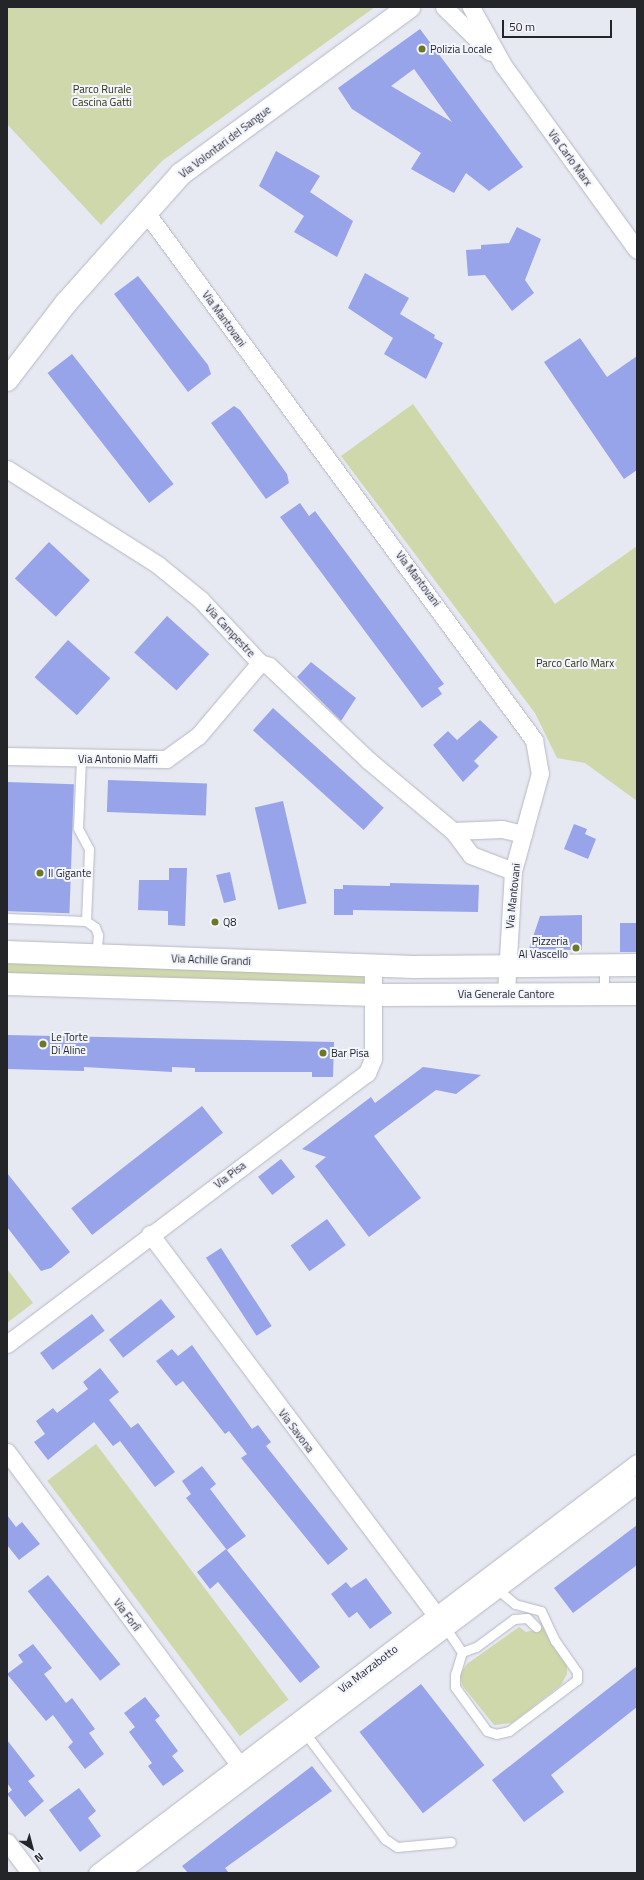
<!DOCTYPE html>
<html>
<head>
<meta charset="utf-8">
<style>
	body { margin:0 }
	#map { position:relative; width:644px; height:1880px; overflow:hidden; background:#e6e8f2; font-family:"Titillium Web",sans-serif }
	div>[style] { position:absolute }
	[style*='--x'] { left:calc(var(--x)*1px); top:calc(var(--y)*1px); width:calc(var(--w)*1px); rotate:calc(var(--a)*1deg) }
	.green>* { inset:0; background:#cfd8ab; transform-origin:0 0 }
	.building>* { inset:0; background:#98a4e9; transform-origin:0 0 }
	.roads { filter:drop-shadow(0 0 1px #b6b8c2) drop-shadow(0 0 1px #b6b8c2) }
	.service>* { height:9px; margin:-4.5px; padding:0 4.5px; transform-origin:4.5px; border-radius:4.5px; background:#fff }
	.minor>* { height:17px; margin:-8.5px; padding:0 8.5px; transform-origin:8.5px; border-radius:8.5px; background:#fff }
	.tertiary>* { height:22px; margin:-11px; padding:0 11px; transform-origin:11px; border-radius:11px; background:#fff }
	.dots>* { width:11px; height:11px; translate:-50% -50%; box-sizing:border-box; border:2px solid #f3f5fe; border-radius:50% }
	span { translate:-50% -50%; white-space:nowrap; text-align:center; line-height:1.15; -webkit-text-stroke:4px #f3f5fe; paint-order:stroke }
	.poi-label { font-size:11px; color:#242529 }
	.left { translate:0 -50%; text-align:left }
	.right { translate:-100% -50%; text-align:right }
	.park-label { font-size:11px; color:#2c3110 }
	.street-label { font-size:11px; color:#242529 }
	.frame { position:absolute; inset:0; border:8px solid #242529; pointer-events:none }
	.north { position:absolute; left:12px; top:1828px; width:40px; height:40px; -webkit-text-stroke:3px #f3f5fe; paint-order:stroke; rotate:144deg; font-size:11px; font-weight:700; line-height:16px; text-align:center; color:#242529 }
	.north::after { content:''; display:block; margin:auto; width:14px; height:18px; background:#242529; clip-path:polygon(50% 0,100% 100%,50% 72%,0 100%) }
	.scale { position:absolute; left:502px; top:20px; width:110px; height:18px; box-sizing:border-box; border:2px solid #242529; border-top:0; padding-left:5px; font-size:12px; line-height:14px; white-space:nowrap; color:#242529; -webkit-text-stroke:3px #f3f5fe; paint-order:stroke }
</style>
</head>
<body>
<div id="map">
	<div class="green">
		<div style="clip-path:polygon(7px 7px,375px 7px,162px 161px,101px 225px,7px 124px)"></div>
		<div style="clip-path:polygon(413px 404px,555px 604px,637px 546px,637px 801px,585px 763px,557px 758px,535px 713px,341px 456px)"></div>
		<div style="clip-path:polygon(7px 961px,364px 972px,364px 983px,13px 974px,7px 972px)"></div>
		<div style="clip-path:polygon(7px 1269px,33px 1303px,7px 1323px)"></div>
		<div style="left:96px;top:1444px;width:320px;height:61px;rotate:53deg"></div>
		<div style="clip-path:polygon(519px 1627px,526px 1632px,544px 1627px,567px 1665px,567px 1674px,561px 1685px,512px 1723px,494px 1725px,462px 1685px,460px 1674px,467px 1664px)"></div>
	</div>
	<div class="building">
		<div style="clip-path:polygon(evenodd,420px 29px,523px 167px,489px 191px,466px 173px,454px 193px,411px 169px,421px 153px,352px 109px,338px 88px,420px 29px,414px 69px,452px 122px,391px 86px,414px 69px)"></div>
		<div style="clip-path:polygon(276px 151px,320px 176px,310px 192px,353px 221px,337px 257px,294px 232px,304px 216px,259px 186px)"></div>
		<div style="clip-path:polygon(517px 227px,541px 239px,525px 280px,534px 293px,512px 311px,485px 275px,468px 276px,466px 250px,481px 249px,481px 245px,509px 243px)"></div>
		<div style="clip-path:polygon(365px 273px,409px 298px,400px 314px,435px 335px,434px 338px,443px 343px,426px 379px,384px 354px,393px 338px,348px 308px)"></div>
		<div style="clip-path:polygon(138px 276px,208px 365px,211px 374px,188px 392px,114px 294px)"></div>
		<div style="clip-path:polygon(580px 338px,607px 377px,637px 356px,637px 470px,624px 479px,544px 362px)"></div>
		<div style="left:72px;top:354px;width:165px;height:31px;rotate:52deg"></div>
		<div style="clip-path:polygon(234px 406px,240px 410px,287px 474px,289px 483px,266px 499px,211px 423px)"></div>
		<div style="clip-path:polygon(300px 503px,309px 516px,315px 511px,444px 684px,438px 688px,442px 694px,422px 708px,280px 517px)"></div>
		<div style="left:49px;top:542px;width:56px;height:50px;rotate:43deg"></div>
		<div style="left:167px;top:616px;width:57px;height:49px;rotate:42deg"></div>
		<div style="left:68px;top:640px;width:57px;height:50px;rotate:42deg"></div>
		<div style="clip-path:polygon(311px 662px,356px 698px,341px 721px,297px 677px)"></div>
		<div style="left:273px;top:708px;width:149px;height:30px;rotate:42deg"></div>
		<div style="clip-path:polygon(480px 720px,498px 737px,474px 761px,479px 766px,463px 782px,433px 745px,448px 731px,457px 740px)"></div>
		<div style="left:108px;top:780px;width:99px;height:32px;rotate:2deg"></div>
		<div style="left:7px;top:782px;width:67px;height:129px;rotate:2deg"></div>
		<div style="left:283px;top:801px;width:105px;height:29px;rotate:77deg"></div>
		<div style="clip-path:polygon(574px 824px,587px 829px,585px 834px,596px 839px,588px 859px,564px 849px)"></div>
		<div style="clip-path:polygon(169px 868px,187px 868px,185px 926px,168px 925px,168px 911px,138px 910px,139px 880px,169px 880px)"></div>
		<div style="clip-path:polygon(230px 872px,236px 900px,224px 903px,216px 875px)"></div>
		<div style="clip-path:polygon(390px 883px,479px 885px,478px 912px,353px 910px,353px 915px,334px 915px,334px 889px,343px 889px,343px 885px,390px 886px)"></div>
		<div style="clip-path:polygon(582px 915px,582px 950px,529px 949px,540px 916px)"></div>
		<div style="left:620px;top:923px;width:17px;height:29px"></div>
		<div style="clip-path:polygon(7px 1035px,334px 1042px,333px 1077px,312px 1077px,312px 1072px,195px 1072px,195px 1068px,172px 1067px,172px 1072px,84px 1067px,84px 1071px,7px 1069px)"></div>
		<div style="clip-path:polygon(423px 1067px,481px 1075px,456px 1094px,436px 1090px,374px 1136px,421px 1198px,369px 1237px,315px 1166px,326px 1157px,302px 1149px,371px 1097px,375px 1103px)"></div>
		<div style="left:202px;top:1106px;width:34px;height:166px;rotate:52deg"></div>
		<div style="left:281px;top:1159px;width:23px;height:29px;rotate:52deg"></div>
		<div style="clip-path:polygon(7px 1173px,70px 1252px,51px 1268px,41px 1271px,7px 1227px)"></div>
		<div style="left:327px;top:1219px;width:32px;height:45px;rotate:54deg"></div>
		<div style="left:221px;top:1248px;width:93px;height:18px;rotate:57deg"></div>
		<div style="left:161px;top:1299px;width:23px;height:66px;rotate:52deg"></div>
		<div style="left:92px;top:1314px;width:21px;height:65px;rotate:53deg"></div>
		<div style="clip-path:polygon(192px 1345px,252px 1429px,258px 1425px,271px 1442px,266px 1446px,348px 1549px,328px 1565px,241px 1458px,247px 1454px,229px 1431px,225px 1434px,183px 1381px,176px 1386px,156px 1361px,172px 1349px,178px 1356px)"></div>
		<div style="clip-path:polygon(100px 1368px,119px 1392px,109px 1400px,131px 1428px,138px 1423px,175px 1472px,155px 1487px,120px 1441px,113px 1446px,94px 1422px,48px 1460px,34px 1442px,45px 1434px,36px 1421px,53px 1408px,57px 1413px,88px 1389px,83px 1382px)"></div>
		<div style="clip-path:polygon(202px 1466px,216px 1484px,210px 1489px,246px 1536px,227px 1550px,186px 1498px,191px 1494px,182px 1481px)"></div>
		<div style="clip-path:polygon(7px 1515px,16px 1527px,22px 1522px,40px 1544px,19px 1560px,7px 1545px)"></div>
		<div style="clip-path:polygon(637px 1525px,637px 1565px,573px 1613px,554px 1588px)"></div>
		<div style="clip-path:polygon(226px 1549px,320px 1667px,300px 1683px,218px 1582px,210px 1589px,197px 1572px)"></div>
		<div style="left:48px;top:1575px;width:115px;height:26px;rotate:51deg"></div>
		<div style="clip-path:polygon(366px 1578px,392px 1613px,370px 1629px,357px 1612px,349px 1618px,331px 1594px,346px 1582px,351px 1588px)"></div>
		<div style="clip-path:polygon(33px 1644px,52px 1668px,44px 1674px,66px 1703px,72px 1698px,95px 1729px,89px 1733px,104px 1754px,85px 1769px,68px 1747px,73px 1742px,53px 1715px,46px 1721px,7px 1674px,23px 1662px,18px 1655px)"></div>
		<div style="clip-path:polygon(637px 1666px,637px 1707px,551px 1775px,564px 1792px,524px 1822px,492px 1780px)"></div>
		<div style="left:421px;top:1684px;width:103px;height:78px;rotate:52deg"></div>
		<div style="clip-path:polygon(145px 1697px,160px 1716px,155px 1720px,178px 1751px,172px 1756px,184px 1771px,163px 1786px,148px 1766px,152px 1763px,129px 1732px,135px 1727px,124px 1713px)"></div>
		<div style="clip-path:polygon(7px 1740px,35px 1776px,28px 1781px,44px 1801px,25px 1817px,7px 1794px,12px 1790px,7px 1783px)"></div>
		<div style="clip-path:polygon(312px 1766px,332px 1791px,225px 1868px,229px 1873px,188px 1873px,182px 1866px)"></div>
		<div style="clip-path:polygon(79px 1788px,96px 1811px,88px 1818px,101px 1836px,80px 1852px,49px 1810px)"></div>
	</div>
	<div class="roads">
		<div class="service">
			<div style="--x:7;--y:918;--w:79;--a:2.2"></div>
			<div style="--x:86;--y:921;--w:72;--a:-87.6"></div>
			<div style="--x:89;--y:849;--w:24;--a:-118"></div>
			<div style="--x:78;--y:828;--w:69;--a:-87.5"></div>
			<div style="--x:86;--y:921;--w:11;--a:34"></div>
			<div style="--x:95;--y:927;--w:9;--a:69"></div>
			<div style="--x:98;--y:935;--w:21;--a:95"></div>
			<div style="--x:604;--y:994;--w:29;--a:-90"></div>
			<div style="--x:445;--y:1627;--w:30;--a:56"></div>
			<div style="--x:462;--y:1652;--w:24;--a:107"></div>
			<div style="--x:455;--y:1675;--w:12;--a:90"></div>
			<div style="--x:455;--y:1687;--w:54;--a:54"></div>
			<div style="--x:487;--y:1731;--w:9;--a:18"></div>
			<div style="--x:496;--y:1734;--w:13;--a:-13"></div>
			<div style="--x:509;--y:1731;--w:85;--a:-36.9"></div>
			<div style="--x:577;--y:1680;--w:8;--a:-90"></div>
			<div style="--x:577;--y:1672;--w:38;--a:-125"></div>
			<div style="--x:555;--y:1641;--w:33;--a:-115"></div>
			<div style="--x:541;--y:1611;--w:27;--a:-165"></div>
			<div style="--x:515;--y:1604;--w:23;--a:-140"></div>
			<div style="--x:462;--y:1652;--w:15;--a:-20"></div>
			<div style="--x:476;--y:1647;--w:47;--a:-36.4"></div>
			<div style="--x:514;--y:1619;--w:13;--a:-4"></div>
			<div style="--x:527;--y:1618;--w:13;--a:45"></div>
			<div style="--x:305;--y:1733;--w:133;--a:53"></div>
			<div style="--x:385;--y:1839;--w:14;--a:34"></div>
			<div style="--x:397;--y:1847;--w:54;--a:-5.3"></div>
		</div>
		<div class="minor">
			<div style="--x:444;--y:7;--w:64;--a:44.4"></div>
			<div style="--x:471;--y:7;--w:66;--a:61.1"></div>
			<div style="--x:503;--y:65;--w:228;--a:54.1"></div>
			<div style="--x:145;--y:211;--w:657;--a:53.67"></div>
			<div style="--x:534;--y:740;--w:34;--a:80"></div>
			<div style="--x:540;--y:773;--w:102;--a:105.4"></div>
			<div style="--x:513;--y:871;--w:123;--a:93.3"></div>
			<div style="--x:7;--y:469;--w:179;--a:32.4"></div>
			<div style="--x:158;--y:565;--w:55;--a:39.1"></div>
			<div style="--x:201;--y:600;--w:86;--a:46.9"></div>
			<div style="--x:260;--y:663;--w:9;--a:18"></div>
			<div style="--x:269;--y:666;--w:137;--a:43.5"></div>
			<div style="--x:368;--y:760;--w:111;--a:39.9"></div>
			<div style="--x:453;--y:831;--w:30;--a:53"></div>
			<div style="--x:471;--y:855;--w:45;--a:20.9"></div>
			<div style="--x:7;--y:756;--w:159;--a:1.1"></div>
			<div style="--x:166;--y:759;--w:39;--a:-36"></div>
			<div style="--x:198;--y:736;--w:96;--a:-49.7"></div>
			<div style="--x:453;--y:831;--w:49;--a:-2.3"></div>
			<div style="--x:502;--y:829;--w:22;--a:13"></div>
			<div style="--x:150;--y:1234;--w:489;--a:53.1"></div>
			<div style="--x:7;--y:1344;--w:451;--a:-37"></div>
			<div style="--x:367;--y:1073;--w:15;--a:-67"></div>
			<div style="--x:373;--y:1059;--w:93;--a:-90"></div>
			<div style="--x:7;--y:1452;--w:402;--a:53.4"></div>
			<div style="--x:7;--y:1842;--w:39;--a:53"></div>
			<div style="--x:97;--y:1873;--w:678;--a:-37.21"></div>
			<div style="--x:119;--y:1873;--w:648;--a:-36.91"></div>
		</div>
		<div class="tertiary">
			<div style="--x:7;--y:380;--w:97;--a:-52.5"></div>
			<div style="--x:66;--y:303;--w:173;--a:-48.3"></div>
			<div style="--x:181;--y:174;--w:283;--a:-36.2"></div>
			<div style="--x:7;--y:952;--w:407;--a:2.1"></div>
			<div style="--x:414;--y:967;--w:223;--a:-0.5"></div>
			<div style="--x:7;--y:984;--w:367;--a:1.7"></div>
			<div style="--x:374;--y:995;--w:263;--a:-0.2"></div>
		</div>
	</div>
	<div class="dots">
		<div style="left:422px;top:49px;background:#6c7824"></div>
		<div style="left:40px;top:873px;background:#6c7824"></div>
		<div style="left:215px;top:922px;background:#6c7824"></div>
		<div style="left:576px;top:948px;background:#6c7824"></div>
		<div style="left:43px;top:1044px;background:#6c7824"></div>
		<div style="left:323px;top:1053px;background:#6c7824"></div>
	</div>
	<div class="poi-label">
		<span class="left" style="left:430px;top:49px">Polizia Locale</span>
		<span class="left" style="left:48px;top:873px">Il Gigante</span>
		<span class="left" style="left:223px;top:922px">Q8</span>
		<span class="right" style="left:568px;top:948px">Pizzeria<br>Al Vascello</span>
		<span class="left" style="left:51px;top:1044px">Le Torte<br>Di Aline</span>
		<span class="left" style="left:331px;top:1053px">Bar Pisa</span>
	</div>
	<div class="park-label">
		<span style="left:102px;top:96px">Parco Rurale<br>Cascina Gatti</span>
		<span style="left:575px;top:663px">Parco Carlo Marx</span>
	</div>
	<div class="street-label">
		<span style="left:225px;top:142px;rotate:-37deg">Via Volontari del Sangue</span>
		<span style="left:570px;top:158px;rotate:54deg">Via Carlo Marx</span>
		<span style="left:224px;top:319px;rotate:54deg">Via Mantovani</span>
		<span style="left:418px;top:579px;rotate:53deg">Via Mantovani</span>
		<span style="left:230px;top:631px;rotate:47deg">Via Campestre</span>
		<span style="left:118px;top:759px">Via Antonio Maffi</span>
		<span style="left:513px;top:896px;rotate:-84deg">Via Mantovani</span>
		<span style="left:211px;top:960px;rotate:2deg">Via Achille Grandi</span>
		<span style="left:506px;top:994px">Via Generale Cantore</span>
		<span style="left:230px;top:1175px;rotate:-37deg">Via Pisa</span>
		<span style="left:296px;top:1431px;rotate:53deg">Via Savona</span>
		<span style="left:127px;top:1615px;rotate:53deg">Via Forlì</span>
		<span style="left:368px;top:1669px;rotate:-37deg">Via Marzabotto</span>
	</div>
	<div class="frame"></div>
	<div class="north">N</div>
	<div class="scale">50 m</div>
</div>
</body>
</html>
